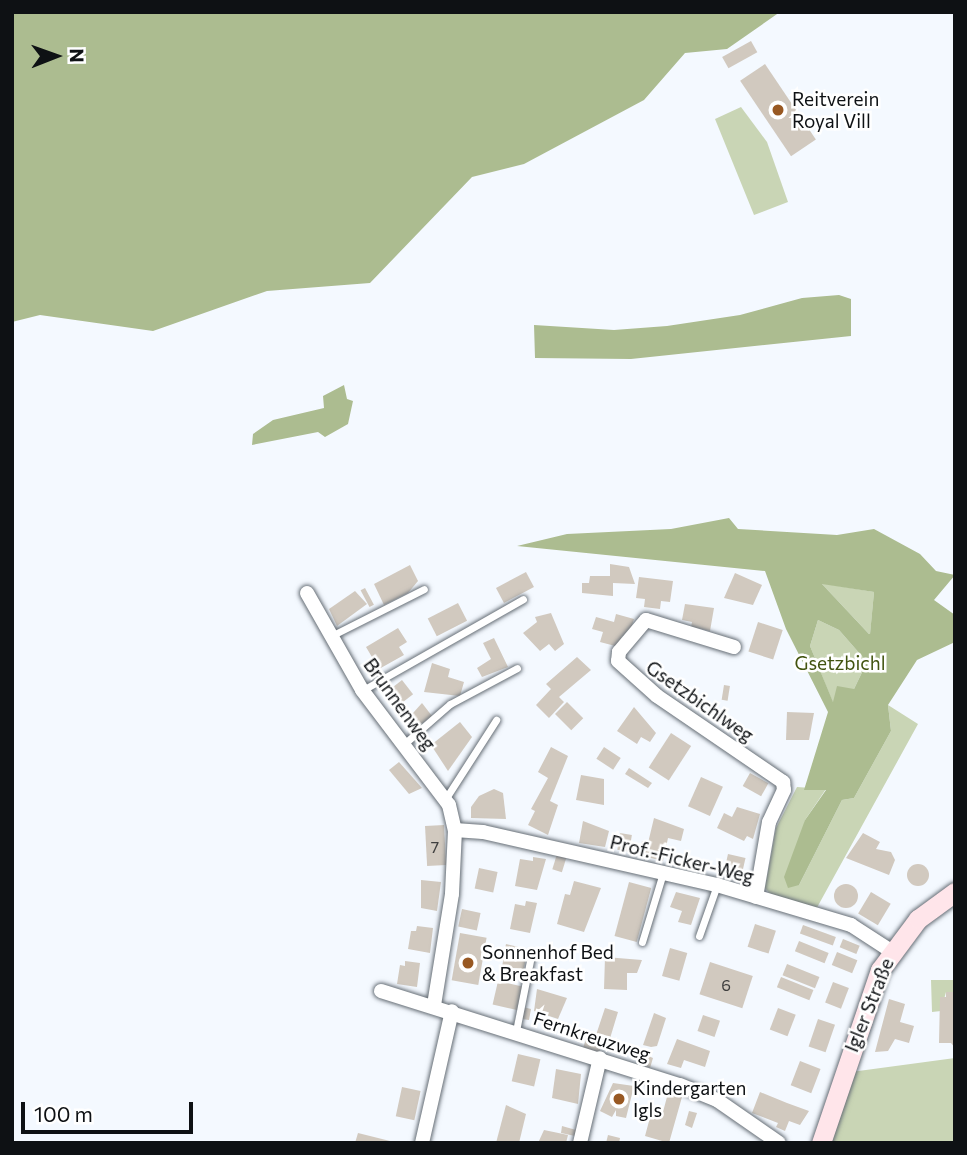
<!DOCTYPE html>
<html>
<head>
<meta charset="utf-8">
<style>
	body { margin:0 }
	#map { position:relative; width:967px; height:1155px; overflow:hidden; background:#f4f9ff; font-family:Commissioner,sans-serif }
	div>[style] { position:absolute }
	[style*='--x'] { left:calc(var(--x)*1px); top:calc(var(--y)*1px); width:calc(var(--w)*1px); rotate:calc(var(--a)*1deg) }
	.green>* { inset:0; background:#c9d5b5 }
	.forest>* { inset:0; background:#acbc90 }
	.building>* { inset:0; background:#d1c9bf; transform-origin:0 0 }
	.round { border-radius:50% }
	.roads { filter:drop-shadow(0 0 2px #666e76) drop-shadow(0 0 2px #666e76) }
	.service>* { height:7px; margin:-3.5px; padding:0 3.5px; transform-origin:3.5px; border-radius:3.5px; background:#fff }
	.minor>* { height:14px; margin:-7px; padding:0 7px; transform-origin:7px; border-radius:7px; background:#fff }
	.secondary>* { height:19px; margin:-9.5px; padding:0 9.5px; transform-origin:9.5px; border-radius:9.5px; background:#ffe5ea }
	.dots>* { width:19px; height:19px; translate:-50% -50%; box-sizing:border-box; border:4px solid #fff; border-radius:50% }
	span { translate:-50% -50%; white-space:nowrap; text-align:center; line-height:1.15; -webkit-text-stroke:5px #fff; paint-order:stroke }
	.number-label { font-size:16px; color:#3f3f3f }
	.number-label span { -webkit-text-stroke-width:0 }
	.poi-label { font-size:19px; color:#0e1114 }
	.left { translate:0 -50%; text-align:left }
	.park-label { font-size:19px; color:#425410 }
	.street-label { font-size:19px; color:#0e1114 }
	.frame { position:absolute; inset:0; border:14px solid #0e1114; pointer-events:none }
	.north { position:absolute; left:21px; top:21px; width:70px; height:70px; -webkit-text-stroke:5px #fff; paint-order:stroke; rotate:89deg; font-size:19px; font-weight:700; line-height:28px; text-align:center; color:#0e1114 }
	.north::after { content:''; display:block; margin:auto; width:24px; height:32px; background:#0e1114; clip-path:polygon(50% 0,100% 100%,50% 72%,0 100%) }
	.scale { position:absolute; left:21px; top:1102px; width:172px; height:32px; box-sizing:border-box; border:4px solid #0e1114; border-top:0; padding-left:9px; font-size:21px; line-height:24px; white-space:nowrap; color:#0e1114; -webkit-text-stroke:5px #fff; paint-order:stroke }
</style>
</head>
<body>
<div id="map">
	<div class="green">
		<div style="clip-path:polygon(741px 107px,767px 142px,788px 202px,754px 215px,715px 119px)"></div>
		<div style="clip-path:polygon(821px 583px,874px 592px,870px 635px)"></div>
		<div style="clip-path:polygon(818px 620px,839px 630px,867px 662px,854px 689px,833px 703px,810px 646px)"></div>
		<div style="clip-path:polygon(888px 705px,918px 724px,814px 913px,775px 899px,765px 888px,776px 828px,797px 787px,826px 789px,805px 820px,799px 885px,842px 800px,854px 798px,891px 731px)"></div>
		<div style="clip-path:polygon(931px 980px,955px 980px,955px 992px,946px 992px,941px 1011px,932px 1012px)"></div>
		<div style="clip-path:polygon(955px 1058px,955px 1143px,830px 1143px,851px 1072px)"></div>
	</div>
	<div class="forest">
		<div style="clip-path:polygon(12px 12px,780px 12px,727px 49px,685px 53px,644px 100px,524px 164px,472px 177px,370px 283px,267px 291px,153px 331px,40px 315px,12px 322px)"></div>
		<div style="clip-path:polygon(839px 295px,851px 299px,851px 336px,631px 359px,535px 358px,534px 325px,614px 330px,667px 326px,740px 315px,802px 298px)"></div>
		<div style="clip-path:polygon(344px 385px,347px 399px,353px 401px,348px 424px,325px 437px,318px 432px,252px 445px,253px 434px,273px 420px,324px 408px,323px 396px)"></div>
		<div style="clip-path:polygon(evenodd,729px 518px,738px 529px,837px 535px,874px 529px,920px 554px,936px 571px,955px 575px,934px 600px,955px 615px,955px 642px,917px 660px,888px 705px,891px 731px,854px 798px,842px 800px,799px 885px,788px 888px,784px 877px,805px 820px,826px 790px,804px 790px,828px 712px,786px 629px,765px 571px,517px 546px,567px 534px,671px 529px,729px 518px,822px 584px,874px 592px,870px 634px,869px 634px,822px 584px,729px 518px,818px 620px,839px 630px,867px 662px,854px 689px,837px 686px,833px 702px,810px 646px,818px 620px)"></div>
	</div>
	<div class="building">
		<div style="left:751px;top:41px;width:13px;height:33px;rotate:61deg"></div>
		<div style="left:765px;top:64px;width:91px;height:30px;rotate:56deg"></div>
		<div style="clip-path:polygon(610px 564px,629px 567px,635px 584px,613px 583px,613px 596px,582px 593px,582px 583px,589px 583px,590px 576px,610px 576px)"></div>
		<div style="clip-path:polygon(410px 565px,418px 581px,408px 593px,384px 605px,374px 584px)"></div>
		<div style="left:526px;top:572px;width:17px;height:34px;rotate:62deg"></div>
		<div style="clip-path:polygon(735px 573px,762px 585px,753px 605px,724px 598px)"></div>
		<div style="clip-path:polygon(639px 577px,673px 581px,670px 602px,661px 601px,660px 609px,644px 607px,645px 599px,636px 598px)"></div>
		<div style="left:365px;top:588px;width:19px;height:5px;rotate:62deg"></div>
		<div style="clip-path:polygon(355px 591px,367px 604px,337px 626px,329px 609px)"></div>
		<div style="left:458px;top:603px;width:20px;height:34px;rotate:63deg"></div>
		<div style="clip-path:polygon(685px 604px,714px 608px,710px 631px,691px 627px,692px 622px,682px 620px)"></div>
		<div style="clip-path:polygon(551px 613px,564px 644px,555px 651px,549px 644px,540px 651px,523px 633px,537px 622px,535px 617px)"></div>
		<div style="clip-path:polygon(616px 614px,634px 619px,628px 638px,622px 636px,619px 647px,600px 642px,603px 632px,592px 629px,596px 617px,614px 622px)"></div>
		<div style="left:758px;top:622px;width:26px;height:31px;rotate:18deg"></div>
		<div style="clip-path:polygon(398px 628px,407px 642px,399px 647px,404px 655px,379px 669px,366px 647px)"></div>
		<div style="clip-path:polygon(494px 638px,508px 667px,482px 677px,477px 668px,491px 659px,483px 643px)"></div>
		<div style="clip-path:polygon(577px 657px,591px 670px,559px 697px,564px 702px,549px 718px,536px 705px,551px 689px,546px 684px)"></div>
		<div style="clip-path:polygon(432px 663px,450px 669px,448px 677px,464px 682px,460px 696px,424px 692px)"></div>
		<div style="left:402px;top:680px;width:18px;height:21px;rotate:52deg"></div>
		<div style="left:724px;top:685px;width:6px;height:15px;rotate:9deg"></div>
		<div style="left:567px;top:702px;width:23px;height:17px;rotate:45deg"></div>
		<div style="clip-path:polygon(422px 703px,432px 716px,411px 732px,404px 723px)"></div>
		<div style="clip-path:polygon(634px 707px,656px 733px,650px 742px,641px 737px,637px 744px,617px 731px)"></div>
		<div style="clip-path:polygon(787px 712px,814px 713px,809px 740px,786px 740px)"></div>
		<div style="clip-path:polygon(460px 722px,472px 737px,448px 771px,431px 745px)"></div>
		<div style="left:671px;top:733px;width:24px;height:41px;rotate:33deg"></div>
		<div style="clip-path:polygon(551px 747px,568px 756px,550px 801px,558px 805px,548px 835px,528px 825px,535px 811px,531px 809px,548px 778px,538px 772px)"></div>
		<div style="left:604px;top:747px;width:20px;height:14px;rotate:33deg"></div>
		<div style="clip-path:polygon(399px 762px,422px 788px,409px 794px,389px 770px)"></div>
		<div style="clip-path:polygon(629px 768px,652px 783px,648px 788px,625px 774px)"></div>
		<div style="left:750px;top:773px;width:21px;height:15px;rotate:29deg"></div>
		<div style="clip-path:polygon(581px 775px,604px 779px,604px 805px,576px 800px)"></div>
		<div style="left:701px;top:777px;width:24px;height:32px;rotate:24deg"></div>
		<div style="clip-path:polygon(494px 789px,503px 793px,506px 819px,471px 818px,471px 807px,479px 796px)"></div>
		<div style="clip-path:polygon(737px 807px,760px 814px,753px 839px,747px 836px,744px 841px,717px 828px,724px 813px,732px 817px)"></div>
		<div style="clip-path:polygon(654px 818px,684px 829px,681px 841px,668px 838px,663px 861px,639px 855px,642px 841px,648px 843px)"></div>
		<div style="clip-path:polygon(583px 821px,609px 831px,605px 847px,579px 843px)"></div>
		<div style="left:444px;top:825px;width:40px;height:19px;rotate:87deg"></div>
		<div style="left:620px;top:833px;width:12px;height:17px;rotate:9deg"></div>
		<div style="clip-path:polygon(863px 833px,880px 842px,876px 849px,891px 852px,895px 860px,889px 875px,846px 858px)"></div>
		<div style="left:557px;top:854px;width:10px;height:16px;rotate:17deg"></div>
		<div style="left:728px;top:854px;width:18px;height:21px;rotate:13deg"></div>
		<div style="clip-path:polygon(533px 857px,546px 859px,537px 890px,515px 886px,520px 859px,533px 861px)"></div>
		<div class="round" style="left:907px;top:864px;width:22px;height:22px"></div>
		<div style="left:479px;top:868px;width:19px;height:21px;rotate:12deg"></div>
		<div style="clip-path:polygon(421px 880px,441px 882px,437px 911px,421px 908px)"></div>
		<div style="clip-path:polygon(574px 881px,601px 888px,584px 932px,557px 924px,565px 894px,570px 895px)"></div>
		<div style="left:629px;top:882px;width:23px;height:56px;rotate:15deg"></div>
		<div class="round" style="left:834px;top:884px;width:24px;height:24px"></div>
		<div style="clip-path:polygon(676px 892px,700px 898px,691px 925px,678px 922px,682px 911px,670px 907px)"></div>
		<div style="left:871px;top:892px;width:23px;height:25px;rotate:31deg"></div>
		<div style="clip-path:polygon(526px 901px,537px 903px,530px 933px,510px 929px,515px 904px,525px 906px)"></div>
		<div style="left:462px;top:909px;width:19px;height:18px;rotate:12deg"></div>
		<div style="left:755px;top:924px;width:22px;height:24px;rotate:18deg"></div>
		<div style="left:803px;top:925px;width:35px;height:9px;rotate:20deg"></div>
		<div style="clip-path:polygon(417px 926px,433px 928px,430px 953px,408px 949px,411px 931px,416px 931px)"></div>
		<div style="left:460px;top:933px;width:27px;height:48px;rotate:10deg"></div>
		<div style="left:843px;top:939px;width:18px;height:9px;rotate:22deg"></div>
		<div style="left:799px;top:941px;width:32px;height:11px;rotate:22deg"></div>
		<div style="clip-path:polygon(506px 944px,527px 949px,524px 969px,502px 967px)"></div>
		<div style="left:670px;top:948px;width:18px;height:29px;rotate:16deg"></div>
		<div style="left:837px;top:952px;width:22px;height:14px;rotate:22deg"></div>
		<div style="clip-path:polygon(605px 957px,642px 960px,637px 973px,627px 973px,627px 990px,604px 989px)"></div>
		<div style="clip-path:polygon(405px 961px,420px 963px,417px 987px,397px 984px,400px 965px,405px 966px)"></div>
		<div style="left:710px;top:962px;width:45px;height:34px;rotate:18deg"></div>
		<div style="left:787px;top:964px;width:35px;height:12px;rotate:22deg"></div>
		<div style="left:781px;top:977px;width:35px;height:11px;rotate:22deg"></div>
		<div style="left:498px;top:981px;width:26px;height:24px;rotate:13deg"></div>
		<div style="left:833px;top:982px;width:17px;height:22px;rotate:21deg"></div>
		<div style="clip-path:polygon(537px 989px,567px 998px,558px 1019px,534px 1011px)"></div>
		<div style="clip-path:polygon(946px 992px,955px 992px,955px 1048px,951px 1043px,939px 1043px,940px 997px,946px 997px)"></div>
		<div style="clip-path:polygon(889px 999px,905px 1004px,900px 1022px,914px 1026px,909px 1043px,895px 1039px,888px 1051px,875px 1052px)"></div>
		<div style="clip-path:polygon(523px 1007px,531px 1009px,529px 1020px,522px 1019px)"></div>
		<div style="clip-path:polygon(605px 1008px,618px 1012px,608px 1045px,602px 1043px,599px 1053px,583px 1048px,587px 1036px,595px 1038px)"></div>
		<div style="left:778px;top:1008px;width:19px;height:23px;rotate:21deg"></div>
		<div style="clip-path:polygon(654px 1013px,666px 1018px,657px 1046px,651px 1047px,643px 1045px)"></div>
		<div style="left:703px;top:1015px;width:18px;height:17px;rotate:19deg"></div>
		<div style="left:818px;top:1019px;width:18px;height:29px;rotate:19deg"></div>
		<div style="clip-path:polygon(677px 1039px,710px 1051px,705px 1067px,684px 1060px,681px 1068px,667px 1064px)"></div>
		<div style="clip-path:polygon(641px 1053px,653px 1058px,650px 1068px,638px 1064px)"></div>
		<div style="left:518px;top:1054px;width:23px;height:28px;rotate:13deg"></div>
		<div style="left:800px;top:1061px;width:22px;height:26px;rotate:21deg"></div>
		<div style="clip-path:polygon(556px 1069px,581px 1074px,578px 1104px,552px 1098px)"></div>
		<div style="clip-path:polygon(613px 1083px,634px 1086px,626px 1118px,616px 1116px,616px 1110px,612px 1117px,600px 1111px)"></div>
		<div style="left:402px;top:1087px;width:19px;height:30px;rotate:12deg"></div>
		<div style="clip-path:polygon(760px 1092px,787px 1103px,809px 1111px,800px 1125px,789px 1121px,785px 1131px,776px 1127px,778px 1123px,752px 1113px)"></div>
		<div style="clip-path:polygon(668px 1093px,682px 1097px,669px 1143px,645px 1136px,652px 1110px,663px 1112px)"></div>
		<div style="clip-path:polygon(506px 1105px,526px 1114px,519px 1143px,496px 1143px)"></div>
		<div style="clip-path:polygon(689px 1111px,697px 1113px,692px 1128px,685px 1125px)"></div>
		<div style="clip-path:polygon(562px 1126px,576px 1130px,575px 1136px,561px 1133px)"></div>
		<div style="clip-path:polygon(544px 1130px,568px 1135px,566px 1143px,538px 1143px)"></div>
		<div style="clip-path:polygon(358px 1133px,394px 1142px,394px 1143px,355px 1143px)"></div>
		<div style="clip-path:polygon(608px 1135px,620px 1138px,619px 1143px,606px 1143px)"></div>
	</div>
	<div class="roads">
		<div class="service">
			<div style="--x:331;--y:636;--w:104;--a:-26.8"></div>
			<div style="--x:363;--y:690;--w:184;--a:-29.6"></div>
			<div style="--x:404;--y:744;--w:61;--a:-41"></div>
			<div style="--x:450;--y:704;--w:76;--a:-28.2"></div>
			<div style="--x:446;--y:798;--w:93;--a:-57.3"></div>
			<div style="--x:699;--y:936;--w:54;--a:-70.6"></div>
			<div style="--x:642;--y:942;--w:72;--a:-73.1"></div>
			<div style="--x:516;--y:1031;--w:76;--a:-78.7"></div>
		</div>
		<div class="minor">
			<div style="--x:307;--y:593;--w:112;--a:60.4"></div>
			<div style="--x:362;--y:690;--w:144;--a:52.9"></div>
			<div style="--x:449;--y:805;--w:26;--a:77"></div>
			<div style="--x:455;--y:830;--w:64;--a:92.7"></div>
			<div style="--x:452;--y:894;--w:112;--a:99.2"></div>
			<div style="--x:734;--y:647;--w:92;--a:-162.9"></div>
			<div style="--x:646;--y:620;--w:42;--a:130.2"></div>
			<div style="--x:619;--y:652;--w:9;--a:96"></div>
			<div style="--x:618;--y:661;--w:52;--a:41.9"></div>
			<div style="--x:657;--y:696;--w:153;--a:34.3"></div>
			<div style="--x:783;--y:782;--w:8;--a:83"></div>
			<div style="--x:784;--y:790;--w:35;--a:115"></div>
			<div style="--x:769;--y:822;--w:76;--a:99.8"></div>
			<div style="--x:455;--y:830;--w:28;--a:4"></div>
			<div style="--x:483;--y:832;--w:240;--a:12.8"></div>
			<div style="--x:717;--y:885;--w:140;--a:16.6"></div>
			<div style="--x:851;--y:925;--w:48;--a:33"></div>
			<div style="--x:381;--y:991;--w:313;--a:17.5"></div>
			<div style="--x:680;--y:1085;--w:40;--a:22"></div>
			<div style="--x:717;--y:1100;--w:75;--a:34.7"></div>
			<div style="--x:422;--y:1143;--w:135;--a:-77.2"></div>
			<div style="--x:580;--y:1143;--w:87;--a:-76.8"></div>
		</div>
		<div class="secondary">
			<div style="--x:821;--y:1143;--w:183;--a:-71.2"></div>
			<div style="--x:880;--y:970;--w:64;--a:-53.3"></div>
			<div style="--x:918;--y:919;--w:46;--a:-36.1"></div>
		</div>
	</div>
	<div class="dots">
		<div style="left:778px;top:110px;background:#985822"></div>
		<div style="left:468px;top:963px;background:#985822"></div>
		<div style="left:619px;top:1099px;background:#985822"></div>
	</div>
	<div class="number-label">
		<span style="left:435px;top:847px">7</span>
		<span style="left:726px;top:985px">6</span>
	</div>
	<div class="poi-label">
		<span class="left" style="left:792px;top:110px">Reitverein<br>Royal Vill</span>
		<span class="left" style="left:482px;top:963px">Sonnenhof Bed<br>&amp; Breakfast</span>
		<span class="left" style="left:633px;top:1099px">Kindergarten<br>Igls</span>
	</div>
	<div class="park-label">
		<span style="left:840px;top:663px">Gsetzbichl</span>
	</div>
	<div class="street-label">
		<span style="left:700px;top:701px;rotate:35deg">Gsetzbichlweg</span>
		<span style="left:400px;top:704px;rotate:54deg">Brunnenweg</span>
		<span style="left:682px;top:859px;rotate:14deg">Prof.-Ficker-Weg</span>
		<span style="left:869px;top:1005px;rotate:-68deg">Igler Straße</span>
		<span style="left:592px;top:1036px;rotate:18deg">Fernkreuzweg</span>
	</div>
	<div class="frame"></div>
	<div class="north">N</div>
	<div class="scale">100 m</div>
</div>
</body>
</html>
